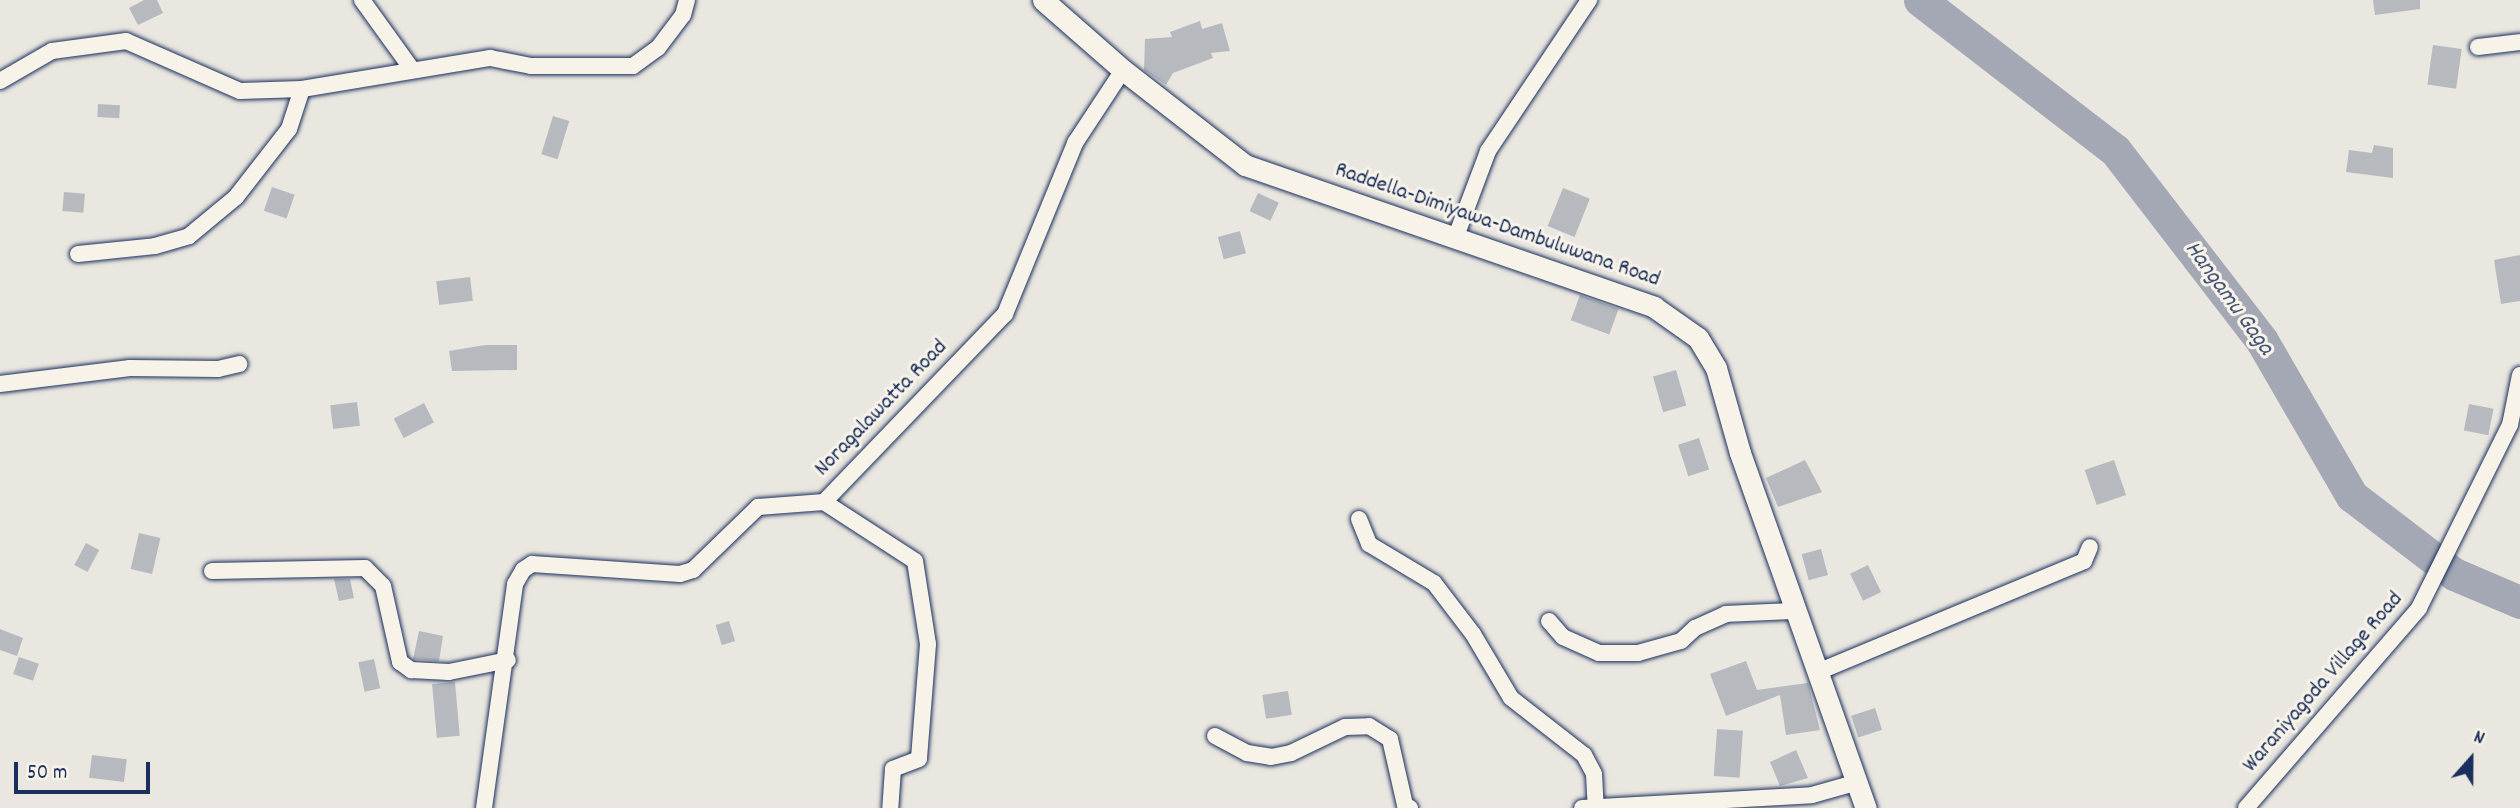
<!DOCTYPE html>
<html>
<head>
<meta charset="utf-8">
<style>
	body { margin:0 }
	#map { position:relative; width:2520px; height:808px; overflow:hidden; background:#eae7e0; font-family:Dekko,sans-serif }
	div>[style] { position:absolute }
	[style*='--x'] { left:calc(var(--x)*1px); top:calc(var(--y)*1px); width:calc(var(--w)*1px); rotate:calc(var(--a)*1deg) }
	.river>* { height:33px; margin:-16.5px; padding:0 16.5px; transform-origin:16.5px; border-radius:16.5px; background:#a3a8b4 }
	.building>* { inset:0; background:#b6babf; transform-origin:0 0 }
	.roads { filter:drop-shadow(0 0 2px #1b2f5e) drop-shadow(0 0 2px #1b2f5e) }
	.minor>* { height:16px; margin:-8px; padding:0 8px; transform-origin:8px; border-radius:8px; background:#f7f3e8 }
	.tertiary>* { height:21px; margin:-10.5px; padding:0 10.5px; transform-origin:10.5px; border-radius:10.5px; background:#f7f3e8 }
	span { translate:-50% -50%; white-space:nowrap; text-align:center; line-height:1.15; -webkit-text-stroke:6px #f7f3e8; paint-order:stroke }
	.street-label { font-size:23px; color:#1b2f5e }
	.water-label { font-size:24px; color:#445378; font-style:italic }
	.north { position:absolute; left:2436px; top:724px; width:70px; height:70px; -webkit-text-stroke:5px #f7f3e8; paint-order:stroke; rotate:21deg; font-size:19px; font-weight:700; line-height:28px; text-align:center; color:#1b2f5e }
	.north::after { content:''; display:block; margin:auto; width:24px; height:32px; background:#1b2f5e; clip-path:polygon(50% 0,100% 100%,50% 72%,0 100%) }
	.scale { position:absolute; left:14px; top:762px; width:136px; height:32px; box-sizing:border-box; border:4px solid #1b2f5e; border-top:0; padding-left:9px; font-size:21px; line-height:24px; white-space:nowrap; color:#1b2f5e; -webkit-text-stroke:5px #f7f3e8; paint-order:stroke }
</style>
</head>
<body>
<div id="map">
	<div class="river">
		<div style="--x:1920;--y:0;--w:246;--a:37.6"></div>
		<div style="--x:2115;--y:150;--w:241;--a:52.4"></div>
		<div style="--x:2262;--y:341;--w:179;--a:59.9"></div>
		<div style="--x:2352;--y:496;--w:128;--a:37.4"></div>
		<div style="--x:2454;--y:574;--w:72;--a:23"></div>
	</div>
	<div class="building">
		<div style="clip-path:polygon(144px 0,157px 0,163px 13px,138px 25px,129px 8px)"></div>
		<div style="clip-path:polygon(2373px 0,2420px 0,2420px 9px,2375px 15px)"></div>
		<div style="clip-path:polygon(1200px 21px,1202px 29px,1222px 23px,1230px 51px,1211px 53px,1213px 58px,1173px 73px,1166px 85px,1144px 70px,1145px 39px,1172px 37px,1170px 32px)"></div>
		<div style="left:2433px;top:45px;width:29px;height:40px;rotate:8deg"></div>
		<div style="left:98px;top:104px;width:22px;height:13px;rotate:3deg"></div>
		<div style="left:553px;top:116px;width:17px;height:40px;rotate:17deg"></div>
		<div style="clip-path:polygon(2374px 145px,2393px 148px,2393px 178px,2346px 172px,2349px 150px,2372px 153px)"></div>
		<div style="left:272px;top:187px;width:24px;height:25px;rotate:19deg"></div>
		<div style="left:1563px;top:188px;width:29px;height:41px;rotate:22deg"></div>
		<div style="left:64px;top:192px;width:21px;height:19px;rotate:5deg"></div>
		<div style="left:1258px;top:193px;width:23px;height:20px;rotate:25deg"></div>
		<div style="left:1240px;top:231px;width:23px;height:23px;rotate:75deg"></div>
		<div style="clip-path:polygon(2520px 255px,2520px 301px,2501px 304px,2494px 260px)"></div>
		<div style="left:470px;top:277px;width:24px;height:34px;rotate:83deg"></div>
		<div style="left:1580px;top:295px;width:41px;height:27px;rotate:20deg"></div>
		<div style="clip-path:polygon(485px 345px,517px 345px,517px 370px,452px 371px,449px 351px)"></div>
		<div style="left:1676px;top:370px;width:37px;height:24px;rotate:74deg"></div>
		<div style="left:357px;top:402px;width:24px;height:27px;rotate:83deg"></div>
		<div style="left:424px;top:403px;width:22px;height:34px;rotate:63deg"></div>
		<div style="left:2469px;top:404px;width:25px;height:27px;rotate:11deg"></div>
		<div style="left:1699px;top:438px;width:33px;height:22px;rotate:72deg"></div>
		<div style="clip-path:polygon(1805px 460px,1822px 492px,1778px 507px,1766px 478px)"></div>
		<div style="left:2114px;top:460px;width:37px;height:31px;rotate:71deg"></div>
		<div style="left:139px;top:533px;width:22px;height:37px;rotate:13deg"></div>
		<div style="left:86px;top:543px;width:15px;height:25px;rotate:28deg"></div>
		<div style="left:1821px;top:549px;width:27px;height:20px;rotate:75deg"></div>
		<div style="left:1868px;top:565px;width:30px;height:20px;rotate:64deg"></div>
		<div style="clip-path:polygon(334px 579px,350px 579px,354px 598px,339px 601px)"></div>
		<div style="left:729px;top:621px;width:21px;height:14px;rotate:73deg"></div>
		<div style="clip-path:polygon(0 629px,23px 638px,17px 656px,0 650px)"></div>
		<div style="clip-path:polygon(419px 631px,443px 636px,439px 661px,413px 659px)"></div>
		<div style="left:19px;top:657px;width:21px;height:18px;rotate:19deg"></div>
		<div style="left:374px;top:659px;width:30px;height:16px;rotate:78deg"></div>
		<div style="clip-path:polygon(1746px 661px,1757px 690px,1808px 683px,1820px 730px,1786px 735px,1780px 695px,1726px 716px,1710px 674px)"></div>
		<div style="left:455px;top:682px;width:54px;height:23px;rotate:85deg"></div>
		<div style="left:1288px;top:691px;width:24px;height:26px;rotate:81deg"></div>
		<div style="left:1875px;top:708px;width:23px;height:25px;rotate:72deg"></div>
		<div style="left:1717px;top:729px;width:26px;height:47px;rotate:4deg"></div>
		<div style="clip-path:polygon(1796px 750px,1808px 778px,1780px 786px,1770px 762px)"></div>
		<div style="left:92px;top:755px;width:35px;height:23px;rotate:7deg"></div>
	</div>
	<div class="roads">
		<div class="minor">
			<div style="--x:362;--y:0;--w:84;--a:54.2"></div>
			<div style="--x:2478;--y:47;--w:42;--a:-6.8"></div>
			<div style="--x:0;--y:81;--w:60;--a:-30"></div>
			<div style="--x:52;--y:51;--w:75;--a:-7.7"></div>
			<div style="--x:126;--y:41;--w:124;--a:23.7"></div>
			<div style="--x:240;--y:91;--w:62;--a:-1.8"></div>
			<div style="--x:302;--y:89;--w:191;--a:-9.4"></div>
			<div style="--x:490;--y:58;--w:42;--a:11"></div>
			<div style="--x:531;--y:66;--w:102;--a:0"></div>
			<div style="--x:633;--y:66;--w:31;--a:-36"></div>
			<div style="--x:658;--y:48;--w:41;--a:-52.9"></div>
			<div style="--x:683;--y:15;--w:16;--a:-75"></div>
			<div style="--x:1455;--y:239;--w:94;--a:-69.4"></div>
			<div style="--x:1488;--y:151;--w:182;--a:-56.2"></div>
			<div style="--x:78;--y:254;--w:77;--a:-5.9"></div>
			<div style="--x:155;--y:246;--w:35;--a:-16"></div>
			<div style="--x:189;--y:236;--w:61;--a:-39.7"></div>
			<div style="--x:236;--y:197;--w:86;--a:-52.1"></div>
			<div style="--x:289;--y:129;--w:42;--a:-72"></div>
			<div style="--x:0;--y:384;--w:131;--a:-7"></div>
			<div style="--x:130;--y:368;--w:88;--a:0.7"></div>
			<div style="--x:218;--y:369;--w:22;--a:-13"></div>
			<div style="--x:824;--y:502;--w:108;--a:33"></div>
			<div style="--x:915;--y:561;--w:84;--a:81.1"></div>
			<div style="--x:928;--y:644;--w:115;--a:94.5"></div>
			<div style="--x:919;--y:759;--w:28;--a:159"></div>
			<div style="--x:893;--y:769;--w:39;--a:94"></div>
			<div style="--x:1359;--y:519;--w:27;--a:68"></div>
			<div style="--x:1369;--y:544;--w:76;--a:31"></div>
			<div style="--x:1434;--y:583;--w:64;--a:52.6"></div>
			<div style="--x:1473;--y:634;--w:74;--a:59.3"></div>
			<div style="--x:1511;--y:698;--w:93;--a:38"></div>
			<div style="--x:1584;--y:755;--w:21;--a:62"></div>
			<div style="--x:1594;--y:774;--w:33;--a:87"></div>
			<div style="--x:212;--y:571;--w:153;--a:-1.1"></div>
			<div style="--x:365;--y:568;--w:25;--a:45"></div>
			<div style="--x:383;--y:586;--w:78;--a:77.4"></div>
			<div style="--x:400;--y:662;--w:14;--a:36"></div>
			<div style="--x:411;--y:670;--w:38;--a:3"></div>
			<div style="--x:449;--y:672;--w:60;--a:-11.5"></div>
			<div style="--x:1549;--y:621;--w:21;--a:49"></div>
			<div style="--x:1563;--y:637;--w:39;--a:24"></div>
			<div style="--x:1599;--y:653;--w:39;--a:0"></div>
			<div style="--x:1638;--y:653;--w:45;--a:-15.6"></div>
			<div style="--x:1681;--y:641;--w:19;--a:-43"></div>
			<div style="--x:1695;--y:628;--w:34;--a:-24"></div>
			<div style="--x:1726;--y:614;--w:70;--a:-2.5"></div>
			<div style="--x:1820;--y:671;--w:286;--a:-22.6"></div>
			<div style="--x:2084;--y:561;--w:15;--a:-67"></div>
			<div style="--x:1215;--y:736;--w:36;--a:28"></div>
			<div style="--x:1247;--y:753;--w:24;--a:9"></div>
			<div style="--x:1271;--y:757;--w:20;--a:-11"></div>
			<div style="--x:1291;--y:753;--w:60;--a:-25.7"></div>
			<div style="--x:1345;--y:727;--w:24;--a:-2"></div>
			<div style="--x:1369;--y:726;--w:25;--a:32"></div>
			<div style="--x:1390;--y:739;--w:68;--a:77.2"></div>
			<div style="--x:1405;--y:805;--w:6;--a:31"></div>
			<div style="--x:484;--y:808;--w:226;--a:-82.1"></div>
			<div style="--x:515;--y:584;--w:16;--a:-60"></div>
			<div style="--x:523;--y:570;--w:11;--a:-34"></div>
			<div style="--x:532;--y:564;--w:148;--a:3.9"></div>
			<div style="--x:680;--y:574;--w:14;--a:-17"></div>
			<div style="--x:693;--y:570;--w:91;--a:-44.1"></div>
			<div style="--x:758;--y:507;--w:66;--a:-4.3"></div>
			<div style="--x:824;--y:502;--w:261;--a:-46.1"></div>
			<div style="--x:1005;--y:314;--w:185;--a:-67.7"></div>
			<div style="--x:1075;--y:143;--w:87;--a:-56.7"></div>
			<div style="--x:1582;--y:808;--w:230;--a:-3.2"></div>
			<div style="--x:1812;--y:795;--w:48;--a:-15.8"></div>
			<div style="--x:2246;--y:808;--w:264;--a:-49.1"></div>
			<div style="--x:2419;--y:608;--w:204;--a:-63.6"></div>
			<div style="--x:2510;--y:425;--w:51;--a:-78.7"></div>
		</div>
		<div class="tertiary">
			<div style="--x:1043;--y:0;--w:106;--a:41.2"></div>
			<div style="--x:1123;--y:70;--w:155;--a:37.9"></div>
			<div style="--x:1245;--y:165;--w:433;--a:19.1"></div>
			<div style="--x:1654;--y:307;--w:54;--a:35.2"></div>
			<div style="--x:1698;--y:338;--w:35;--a:59"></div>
			<div style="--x:1716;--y:368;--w:88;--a:74.2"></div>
			<div style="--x:1740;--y:453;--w:377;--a:70.5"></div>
		</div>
	</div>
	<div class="street-label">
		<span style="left:1497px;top:226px;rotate:19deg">Raddella-Dimiyawa-Dambuluwana Road</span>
		<span style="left:882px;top:409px;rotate:-46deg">Noragalawatta Road</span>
		<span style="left:2324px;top:683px;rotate:-49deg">Waraniyagoda Village Road</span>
	</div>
	<div class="water-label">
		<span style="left:2228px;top:299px;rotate:54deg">Hangamu Gaga</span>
	</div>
	<div class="north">N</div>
	<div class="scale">50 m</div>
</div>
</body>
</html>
